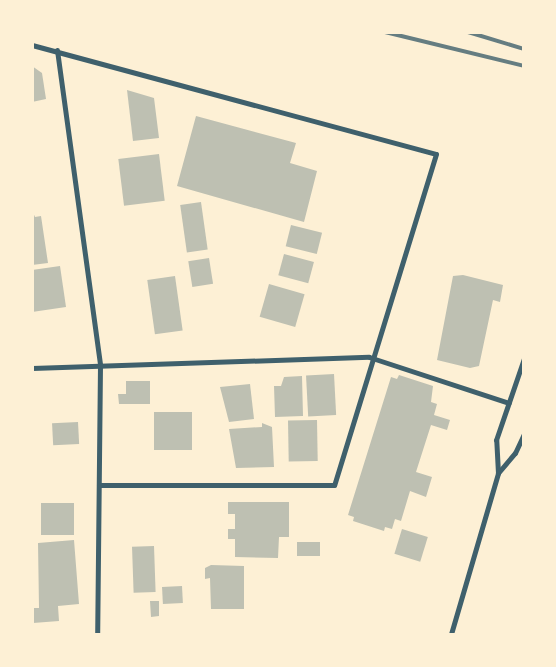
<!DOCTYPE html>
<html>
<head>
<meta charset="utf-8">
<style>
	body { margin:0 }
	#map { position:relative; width:556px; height:667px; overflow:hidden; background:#fdf0d5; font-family:Jost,sans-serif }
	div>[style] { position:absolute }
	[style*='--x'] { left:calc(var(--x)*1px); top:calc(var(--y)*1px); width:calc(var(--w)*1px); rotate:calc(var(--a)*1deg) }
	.building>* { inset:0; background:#bec0b2; transform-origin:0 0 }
	.minor>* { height:5px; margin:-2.5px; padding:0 2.5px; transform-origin:2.5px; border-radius:2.5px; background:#3f606c }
	.rail>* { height:4px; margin:-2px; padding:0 2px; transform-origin:2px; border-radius:2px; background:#657d81 }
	span { translate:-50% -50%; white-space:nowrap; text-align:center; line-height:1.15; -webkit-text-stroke:4px #fdf0d5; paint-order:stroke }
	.frame { position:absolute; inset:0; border:34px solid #fdf0d5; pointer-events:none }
</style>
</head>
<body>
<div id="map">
	<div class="building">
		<div style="clip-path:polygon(32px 66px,42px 73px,46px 99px,32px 102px)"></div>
		<div style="clip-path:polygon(127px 90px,154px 98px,159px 138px,133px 141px)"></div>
		<div style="clip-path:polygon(196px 116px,296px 143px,290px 163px,317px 171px,304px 222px,177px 186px)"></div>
		<div style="left:159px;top:154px;width:47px;height:41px;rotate:83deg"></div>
		<div style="left:201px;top:202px;width:48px;height:21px;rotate:82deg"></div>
		<div style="clip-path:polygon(32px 210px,35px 217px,41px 216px,48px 263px,32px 265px)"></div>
		<div style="left:291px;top:225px;width:32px;height:22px;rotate:14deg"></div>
		<div style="left:284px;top:254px;width:31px;height:22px;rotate:15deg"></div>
		<div style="left:209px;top:258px;width:26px;height:21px;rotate:81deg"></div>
		<div style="clip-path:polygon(60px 266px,66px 307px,32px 312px,32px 270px)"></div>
		<div style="clip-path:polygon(463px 275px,503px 285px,500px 302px,493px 300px,479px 366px,470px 368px,437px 360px,453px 276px)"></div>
		<div style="left:175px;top:276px;width:55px;height:28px;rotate:82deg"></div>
		<div style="left:269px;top:284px;width:37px;height:34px;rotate:16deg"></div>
		<div style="left:334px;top:374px;width:41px;height:28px;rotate:87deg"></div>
		<div style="clip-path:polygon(399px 375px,433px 386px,431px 402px,437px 404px,434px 415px,450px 420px,447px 430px,431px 425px,416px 472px,432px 477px,426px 497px,410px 491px,401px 521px,395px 519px,392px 529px,385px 527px,384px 531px,353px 521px,354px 517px,348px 515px,391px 377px,397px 379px)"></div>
		<div style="clip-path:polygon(302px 376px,303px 416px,275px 417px,274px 386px,281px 386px,284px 377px)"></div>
		<div style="clip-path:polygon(126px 381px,150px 381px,150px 404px,119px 404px,118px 394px,126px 394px)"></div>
		<div style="clip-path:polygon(250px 384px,254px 419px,229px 422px,220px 387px)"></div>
		<div style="left:154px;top:412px;width:38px;height:38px"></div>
		<div style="left:317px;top:420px;width:41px;height:29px;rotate:89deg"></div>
		<div style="left:78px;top:422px;width:22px;height:26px;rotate:87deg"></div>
		<div style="clip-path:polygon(262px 423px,272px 427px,274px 467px,236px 468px,229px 429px,262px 427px)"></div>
		<div style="clip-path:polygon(228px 502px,289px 502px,289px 537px,279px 537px,278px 558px,235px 557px,235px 539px,228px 539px,228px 529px,235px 529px,235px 514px,228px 514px)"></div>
		<div style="left:41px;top:503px;width:33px;height:32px"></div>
		<div style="left:402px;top:529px;width:27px;height:26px;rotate:17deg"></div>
		<div style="clip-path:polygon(74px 540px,79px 604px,58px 606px,59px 621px,33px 623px,32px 608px,39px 608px,38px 543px)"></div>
		<div style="left:297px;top:542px;width:23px;height:14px"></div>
		<div style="left:154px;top:546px;width:46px;height:22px;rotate:88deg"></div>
		<div style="clip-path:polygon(211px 565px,244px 566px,244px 609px,211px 609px,210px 578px,205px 579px,205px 568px)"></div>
		<div style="left:182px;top:586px;width:17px;height:20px;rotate:87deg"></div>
		<div style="clip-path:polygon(150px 601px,159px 601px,159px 616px,151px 617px)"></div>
	</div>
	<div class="minor">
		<div style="--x:32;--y:45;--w:418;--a:15.1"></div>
		<div style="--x:436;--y:154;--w:346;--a:107.1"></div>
		<div style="--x:334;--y:485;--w:235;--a:180"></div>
		<div style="--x:57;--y:50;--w:318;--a:82.2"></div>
		<div style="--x:100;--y:365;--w:269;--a:90.6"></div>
		<div style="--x:32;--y:368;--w:337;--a:-1.9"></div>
		<div style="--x:369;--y:357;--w:147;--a:18.2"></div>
		<div style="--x:498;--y:473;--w:26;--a:-50"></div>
		<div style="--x:515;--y:453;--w:21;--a:-65"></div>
		<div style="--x:451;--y:634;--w:168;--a:-73.7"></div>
		<div style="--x:498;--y:473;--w:33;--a:-93"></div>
		<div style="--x:496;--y:440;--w:87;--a:-71.1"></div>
	</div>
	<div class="rail">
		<div style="--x:385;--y:32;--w:143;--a:13.7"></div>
		<div style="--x:468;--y:32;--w:59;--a:16.9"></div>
	</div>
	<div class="frame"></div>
</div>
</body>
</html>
